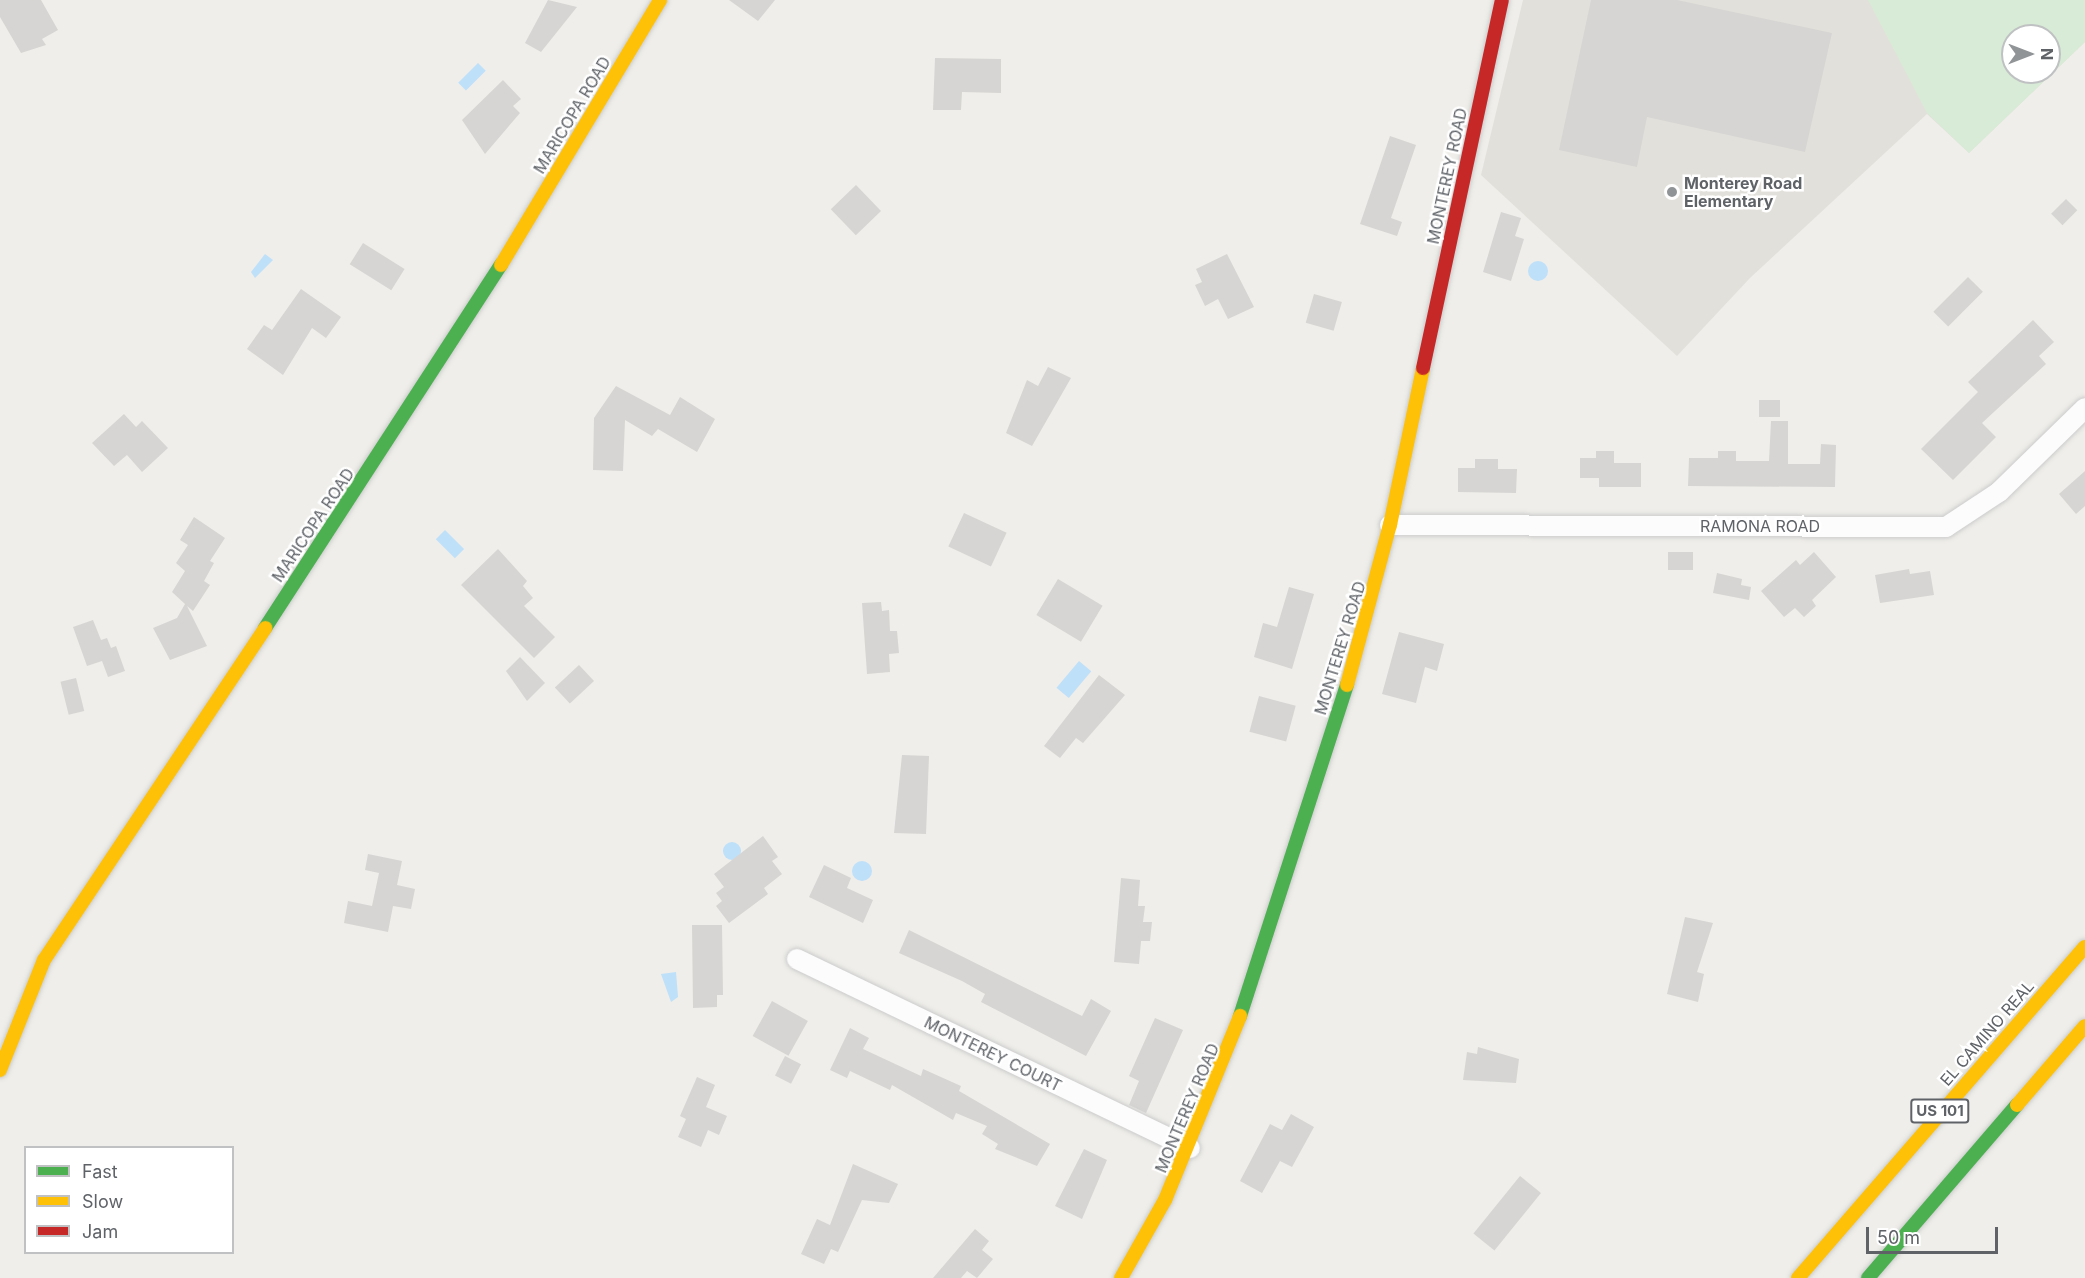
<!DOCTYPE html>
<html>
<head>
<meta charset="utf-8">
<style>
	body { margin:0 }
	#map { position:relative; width:2085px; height:1278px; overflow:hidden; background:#efeeea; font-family:Inter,sans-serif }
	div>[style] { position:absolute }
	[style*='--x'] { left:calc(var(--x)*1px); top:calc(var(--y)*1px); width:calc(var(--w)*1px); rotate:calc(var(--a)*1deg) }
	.education>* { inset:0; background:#e2e0da }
	.green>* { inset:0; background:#d8ebd6 }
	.water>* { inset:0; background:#bfe0f9; transform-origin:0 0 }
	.round { border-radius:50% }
	.building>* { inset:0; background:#d6d5d3; transform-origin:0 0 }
	.roads { filter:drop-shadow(0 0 2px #cbcccc) drop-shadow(0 0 2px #cbcccc) }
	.street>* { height:20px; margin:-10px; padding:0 10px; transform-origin:10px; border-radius:10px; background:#fdfcfc }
	.fast>* { height:14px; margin:-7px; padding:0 7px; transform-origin:7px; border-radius:7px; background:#4caf50 }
	.slow>* { height:14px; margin:-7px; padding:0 7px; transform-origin:7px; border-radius:7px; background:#ffc107 }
	.jam>* { height:14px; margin:-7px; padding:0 7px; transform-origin:7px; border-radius:7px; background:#c62828 }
	.dots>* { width:16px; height:16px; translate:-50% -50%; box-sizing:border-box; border:3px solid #fff; border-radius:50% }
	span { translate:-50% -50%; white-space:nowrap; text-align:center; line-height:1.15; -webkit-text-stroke:5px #fff; paint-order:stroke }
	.shield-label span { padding:2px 4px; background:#fff; border:2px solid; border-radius:4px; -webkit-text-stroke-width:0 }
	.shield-label { font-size:15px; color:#5f6368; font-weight:700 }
	.street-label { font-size:16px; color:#5f6368 }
	.poi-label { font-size:16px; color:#5f6368; font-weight:700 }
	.left { translate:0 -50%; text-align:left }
	.legend { position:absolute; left:24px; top:1146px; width:210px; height:108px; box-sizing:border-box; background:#fff; border:2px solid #bfc1c3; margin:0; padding:8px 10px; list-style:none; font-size:18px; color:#5f6368 }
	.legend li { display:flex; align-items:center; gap:12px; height:30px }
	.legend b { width:30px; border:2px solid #bfc1c3 }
	.north { position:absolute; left:2001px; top:24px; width:60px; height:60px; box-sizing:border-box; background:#fff; border:2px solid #bfc1c3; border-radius:50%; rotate:90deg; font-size:16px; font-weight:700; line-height:24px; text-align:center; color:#5f6368 }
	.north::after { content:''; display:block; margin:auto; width:21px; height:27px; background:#919496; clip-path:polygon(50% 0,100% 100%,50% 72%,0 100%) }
	.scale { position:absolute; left:1866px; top:1227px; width:132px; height:27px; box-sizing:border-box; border:3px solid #5f6368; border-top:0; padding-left:8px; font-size:18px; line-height:21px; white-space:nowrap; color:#5f6368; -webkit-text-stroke:4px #fff; paint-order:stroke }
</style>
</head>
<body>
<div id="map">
	<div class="education">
		<div style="clip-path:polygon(evenodd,1523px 0,2085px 0,2085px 42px,1969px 153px,1927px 114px,1750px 278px,1677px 356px,1481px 175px,1523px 0,2013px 36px,2049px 36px,2049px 72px,2013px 72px,2013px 36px)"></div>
	</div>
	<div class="green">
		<div style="clip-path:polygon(evenodd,1868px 0,2085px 0,2085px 42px,1969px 153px,1927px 113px,1868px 0,2013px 36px,2049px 36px,2049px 72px,2013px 72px,2013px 36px)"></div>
	</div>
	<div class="water">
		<div style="left:478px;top:63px;width:11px;height:28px;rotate:45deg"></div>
		<div style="clip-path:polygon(265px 254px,273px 260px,255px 278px,251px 272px)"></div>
		<div class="round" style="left:1528px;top:261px;width:20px;height:20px"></div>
		<div style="left:445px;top:530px;width:27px;height:13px;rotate:45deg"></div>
		<div style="left:1079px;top:661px;width:16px;height:35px;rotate:40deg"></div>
		<div class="round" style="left:723px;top:842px;width:18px;height:18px"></div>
		<div class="round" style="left:852px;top:861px;width:20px;height:20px"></div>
		<div style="clip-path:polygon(676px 972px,678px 997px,671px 1002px,661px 974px)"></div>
	</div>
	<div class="building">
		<div style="clip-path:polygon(0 0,41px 0,58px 30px,42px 39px,46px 45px,21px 53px,0 17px)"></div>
		<div style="clip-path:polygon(548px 0,577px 7px,541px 52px,525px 43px)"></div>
		<div style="clip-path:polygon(729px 0,775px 0,758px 21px)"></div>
		<div style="clip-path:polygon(1591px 0,1677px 0,1832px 33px,1805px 152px,1647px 117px,1637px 167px,1559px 150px)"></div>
		<div style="clip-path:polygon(935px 58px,1001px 59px,1001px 93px,962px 92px,961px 110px,933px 110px)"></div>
		<div style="clip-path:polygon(503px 80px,521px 99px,513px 106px,520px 113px,485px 154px,462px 120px)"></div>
		<div style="clip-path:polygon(1390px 136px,1416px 145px,1391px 218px,1402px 222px,1397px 236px,1360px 224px)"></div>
		<div style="left:856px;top:185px;width:36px;height:35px;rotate:46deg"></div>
		<div style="left:2066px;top:199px;width:16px;height:21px;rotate:45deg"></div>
		<div style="clip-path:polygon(1501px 212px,1521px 218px,1515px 236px,1524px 239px,1511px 281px,1483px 272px)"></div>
		<div style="left:363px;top:243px;width:49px;height:25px;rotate:32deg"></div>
		<div style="clip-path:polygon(1227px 254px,1254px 307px,1228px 319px,1218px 299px,1205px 306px,1195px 285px,1202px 282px,1196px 269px)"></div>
		<div style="left:1968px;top:277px;width:21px;height:49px;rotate:45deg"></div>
		<div style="clip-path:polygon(301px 289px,341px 317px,326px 338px,312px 328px,283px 375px,247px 349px,264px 325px,272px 330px)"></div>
		<div style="left:1314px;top:294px;width:29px;height:30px;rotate:16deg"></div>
		<div style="clip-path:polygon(2033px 320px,2054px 342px,2039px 356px,2046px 364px,1982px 423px,1996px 437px,1953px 480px,1921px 449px,1978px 392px,1968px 382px)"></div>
		<div style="clip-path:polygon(1048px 367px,1071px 378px,1032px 446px,1006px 433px,1027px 380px,1038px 386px)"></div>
		<div style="clip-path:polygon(616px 386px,670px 415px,680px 397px,715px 419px,697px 452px,658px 429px,652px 436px,625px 420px,623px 471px,593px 470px,594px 418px)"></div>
		<div style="left:1759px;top:400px;width:21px;height:17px"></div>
		<div style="clip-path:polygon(124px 414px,136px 427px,142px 421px,168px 448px,142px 472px,127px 455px,114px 466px,92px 443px)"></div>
		<div style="clip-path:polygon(1771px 421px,1788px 421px,1788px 464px,1820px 464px,1821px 444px,1836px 445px,1835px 487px,1688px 486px,1689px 458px,1718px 458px,1718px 451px,1736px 451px,1736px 461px,1769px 461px)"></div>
		<div style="clip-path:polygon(1596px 451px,1614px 451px,1614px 463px,1641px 463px,1641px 487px,1599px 487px,1599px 478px,1580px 478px,1580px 458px,1596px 458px)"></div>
		<div style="clip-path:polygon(1475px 459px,1498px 459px,1498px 469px,1517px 469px,1516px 493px,1458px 492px,1458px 468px,1475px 468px)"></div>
		<div style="clip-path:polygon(2085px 471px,2085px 506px,2076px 514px,2059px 494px)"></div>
		<div style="left:964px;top:513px;width:47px;height:37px;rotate:25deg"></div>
		<div style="clip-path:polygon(194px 517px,225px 538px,210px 561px,214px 563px,204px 581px,210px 585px,193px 611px,187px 606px,207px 646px,170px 660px,153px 628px,177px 618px,185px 604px,172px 592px,185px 571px,176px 563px,188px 545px,180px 540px)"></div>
		<div style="clip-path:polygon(498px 549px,527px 581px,523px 586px,533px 598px,524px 606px,555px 637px,534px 658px,461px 585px)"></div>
		<div style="left:1668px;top:552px;width:25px;height:18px"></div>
		<div style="clip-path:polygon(1814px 552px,1836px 577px,1812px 600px,1816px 606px,1804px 617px,1795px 608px,1784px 617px,1761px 591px,1796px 560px,1800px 565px)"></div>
		<div style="clip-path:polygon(1909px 569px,1910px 574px,1930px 571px,1934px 595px,1880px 603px,1875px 575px)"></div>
		<div style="clip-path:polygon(1717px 573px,1742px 579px,1741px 585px,1751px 587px,1749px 600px,1713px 593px)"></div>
		<div style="left:1058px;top:579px;width:52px;height:42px;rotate:31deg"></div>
		<div style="clip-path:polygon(1289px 587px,1314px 594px,1292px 669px,1254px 657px,1263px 623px,1277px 627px)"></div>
		<div style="clip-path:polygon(881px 602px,882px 611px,889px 610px,890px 631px,897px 631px,899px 653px,889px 654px,890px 672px,867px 674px,862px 603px)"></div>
		<div style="clip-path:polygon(93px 620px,101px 640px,107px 638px,111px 648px,116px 646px,125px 671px,108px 677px,102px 661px,87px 666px,73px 627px)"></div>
		<div style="clip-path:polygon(1399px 632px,1444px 644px,1437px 671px,1425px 667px,1416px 703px,1382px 694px)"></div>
		<div style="clip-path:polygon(520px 657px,545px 683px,527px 701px,506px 671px)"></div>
		<div style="left:579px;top:665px;width:22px;height:33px;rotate:47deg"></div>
		<div style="clip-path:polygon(1099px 675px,1125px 695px,1083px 743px,1076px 738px,1060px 758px,1044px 746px)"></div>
		<div style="left:76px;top:678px;width:34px;height:16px;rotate:76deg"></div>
		<div style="left:1259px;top:696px;width:38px;height:37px;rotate:15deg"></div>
		<div style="clip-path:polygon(902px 755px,929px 756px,926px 834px,894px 833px)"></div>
		<div style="clip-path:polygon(763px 836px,778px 857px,772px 861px,782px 874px,764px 888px,768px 894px,729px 923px,716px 906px,722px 901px,716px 893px,724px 887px,714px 874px)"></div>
		<div style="clip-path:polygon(368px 854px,402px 861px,397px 885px,415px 889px,411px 909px,393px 906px,388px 932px,344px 923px,348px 901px,372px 906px,379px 873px,365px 870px)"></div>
		<div style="clip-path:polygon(824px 865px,851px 878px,847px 888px,873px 900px,863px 923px,809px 897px)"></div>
		<div style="clip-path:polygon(1121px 878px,1140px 880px,1138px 906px,1145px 906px,1143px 922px,1152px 922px,1150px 941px,1141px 941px,1139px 964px,1114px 962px)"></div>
		<div style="clip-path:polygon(1685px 917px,1713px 923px,1697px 972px,1704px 974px,1698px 1002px,1667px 994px)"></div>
		<div style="clip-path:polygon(692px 925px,722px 925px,723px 995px,717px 995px,717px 1007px,693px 1008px)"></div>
		<div style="clip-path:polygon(909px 930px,1082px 1016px,1091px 999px,1111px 1011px,1086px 1056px,981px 1002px,985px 994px,962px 981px,899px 953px)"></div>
		<div style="left:772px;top:1001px;width:41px;height:40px;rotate:29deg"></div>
		<div style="clip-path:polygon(1155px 1018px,1183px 1030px,1146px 1113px,1129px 1105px,1139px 1081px,1129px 1076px)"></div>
		<div style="clip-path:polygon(850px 1028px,869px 1038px,863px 1049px,921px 1076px,923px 1069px,961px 1086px,959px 1091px,1050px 1144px,1037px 1166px,995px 1149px,998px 1144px,982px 1134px,987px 1126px,956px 1113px,953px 1120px,892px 1085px,890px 1090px,850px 1071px,847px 1078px,830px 1070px)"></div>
		<div style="clip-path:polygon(1478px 1047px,1519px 1059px,1516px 1083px,1463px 1080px,1467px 1052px,1477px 1054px)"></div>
		<div style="left:785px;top:1056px;width:18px;height:22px;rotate:27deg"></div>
		<div style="clip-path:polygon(697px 1077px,715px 1085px,706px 1107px,727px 1116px,719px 1135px,708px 1130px,701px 1147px,678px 1137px,686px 1119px,680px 1116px)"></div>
		<div style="clip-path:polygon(1291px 1114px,1314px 1127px,1292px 1167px,1280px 1161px,1262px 1193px,1240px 1181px,1270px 1124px,1282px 1130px)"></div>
		<div style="clip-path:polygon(1084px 1149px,1107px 1160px,1082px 1219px,1055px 1206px)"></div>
		<div style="clip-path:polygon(853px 1164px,898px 1184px,889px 1203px,862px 1200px,838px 1252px,831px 1249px,824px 1264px,801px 1254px,817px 1219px,830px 1225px)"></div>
		<div style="left:1520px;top:1176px;width:27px;height:74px;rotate:39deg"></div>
		<div style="clip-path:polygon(975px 1229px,989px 1241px,982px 1250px,993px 1259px,977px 1278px,967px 1271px,961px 1278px,933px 1278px)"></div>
	</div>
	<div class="roads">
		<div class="street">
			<div style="--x:1390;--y:525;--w:556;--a:0.21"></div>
			<div style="--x:1946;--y:527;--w:64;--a:-33.4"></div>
			<div style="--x:1999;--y:492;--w:120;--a:-44.3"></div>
			<div style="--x:797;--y:959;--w:436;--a:25.7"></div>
		</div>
		<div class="fast">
			<div style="--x:265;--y:628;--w:433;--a:-57"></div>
			<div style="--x:1240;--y:1016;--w:348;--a:-72.1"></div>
			<div style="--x:1868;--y:1278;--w:228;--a:-49.3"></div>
		</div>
		<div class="slow">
			<div style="--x:501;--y:265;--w:309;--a:-59"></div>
			<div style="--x:1347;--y:685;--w:166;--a:-75"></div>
			<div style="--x:1390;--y:525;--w:160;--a:-78.1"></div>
			<div style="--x:0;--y:1070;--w:118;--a:-68.2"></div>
			<div style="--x:44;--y:960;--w:399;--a:-56.3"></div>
			<div style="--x:2017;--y:1105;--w:104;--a:-49.3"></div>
			<div style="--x:1121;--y:1278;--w:90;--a:-60.6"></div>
			<div style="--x:1165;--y:1200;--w:199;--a:-67.8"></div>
			<div style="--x:1798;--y:1278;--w:438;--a:-49.1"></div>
		</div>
		<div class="jam">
			<div style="--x:1423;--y:368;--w:376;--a:-77.9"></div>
		</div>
	</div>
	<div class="dots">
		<div style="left:1672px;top:192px;background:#919496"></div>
	</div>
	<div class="shield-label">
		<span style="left:1940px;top:1111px">US 101</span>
	</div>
	<div class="street-label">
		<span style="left:572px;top:115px;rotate:-59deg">MARICOPA ROAD</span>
		<span style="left:1447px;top:176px;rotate:-78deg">MONTEREY ROAD</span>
		<span style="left:313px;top:525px;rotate:-56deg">MARICOPA ROAD</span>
		<span style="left:1760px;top:526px">RAMONA ROAD</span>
		<span style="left:1340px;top:648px;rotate:-73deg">MONTEREY ROAD</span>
		<span style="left:1987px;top:1033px;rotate:-49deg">EL CAMINO REAL</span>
		<span style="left:993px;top:1054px;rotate:26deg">MONTEREY COURT</span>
		<span style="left:1187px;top:1108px;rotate:-67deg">MONTEREY ROAD</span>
	</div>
	<div class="poi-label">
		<span class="left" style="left:1684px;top:192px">Monterey Road<br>Elementary</span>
	</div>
	<ul class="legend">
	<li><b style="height:8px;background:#4caf50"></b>Fast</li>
	<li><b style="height:8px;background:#ffc107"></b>Slow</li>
	<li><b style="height:8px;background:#c62828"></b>Jam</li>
	</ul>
	<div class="north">N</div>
	<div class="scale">50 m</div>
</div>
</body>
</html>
